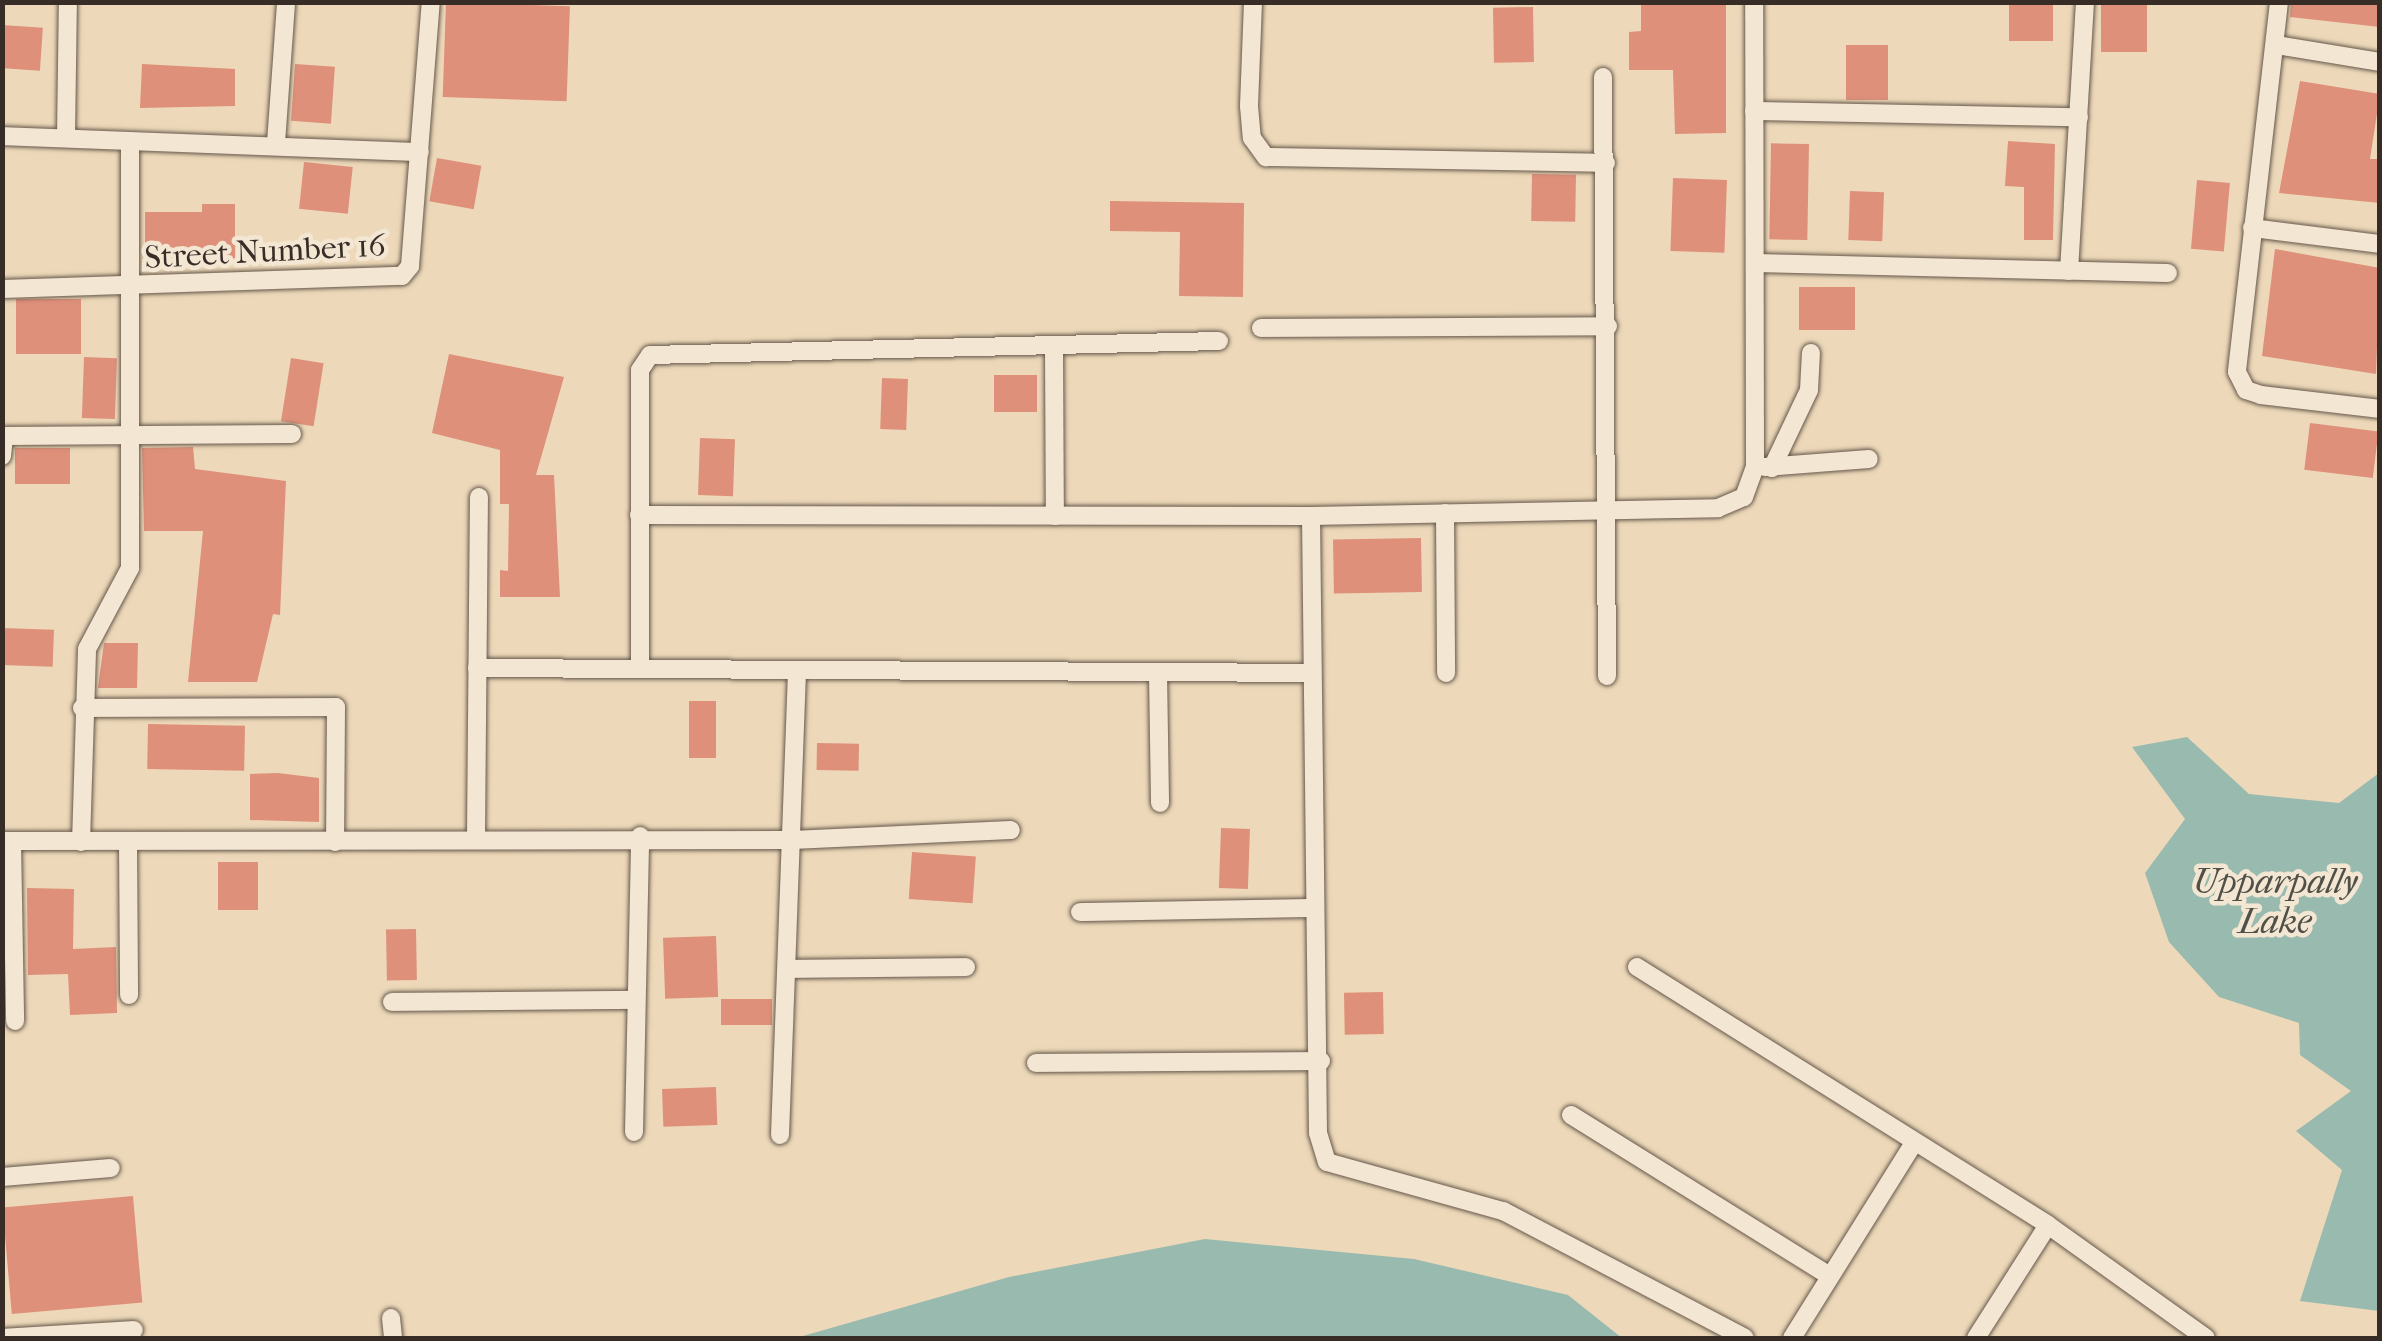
<!DOCTYPE html>
<html>
<head>
<meta charset="utf-8">
<style>
	body { margin:0 }
	#map { position:relative; width:2382px; height:1341px; overflow:hidden; background:#edd9b9; font-family:"IM FELL French Canon",serif }
	div>[style] { position:absolute }
	[style*='--x'] { left:calc(var(--x)*1px); top:calc(var(--y)*1px); width:calc(var(--w)*1px); rotate:calc(var(--a)*1deg) }
	.water>* { inset:0; background:#99baaf }
	.building>* { inset:0; background:#de907a; transform-origin:0 0 }
	.roads { filter:drop-shadow(0 0 2px #65574b) drop-shadow(0 0 2px #65574b) }
	.minor>* { height:18px; margin:-9px; padding:0 9px; transform-origin:9px; border-radius:9px; background:#f3e6d2 }
	span { translate:-50% -50%; white-space:nowrap; text-align:center; line-height:1.15; -webkit-text-stroke:9px #f3e6d2; paint-order:stroke }
	.street-label { font-size:32px; color:#382c26 }
	.water-label { font-size:35px; color:#505048; font-style:italic }
	.frame { position:absolute; inset:0; border:5px solid #382c26; pointer-events:none }
</style>
</head>
<body>
<div id="map">
	<div class="water">
		<div style="clip-path:polygon(2187px 737px,2249px 794px,2339px 803px,2379px 773px,2379px 1311px,2300px 1301px,2342px 1170px,2296px 1131px,2351px 1091px,2300px 1055px,2299px 1023px,2219px 997px,2169px 942px,2145px 873px,2185px 819px,2132px 747px)"></div>
		<div style="clip-path:polygon(1205px 1239px,1414px 1259px,1568px 1295px,1622px 1338px,796px 1338px,1009px 1277px)"></div>
	</div>
	<div class="building">
		<div style="left:446px;top:2px;width:124px;height:95px;rotate:2deg"></div>
		<div style="clip-path:polygon(1641px 2px,1726px 2px,1726px 133px,1675px 134px,1673px 70px,1629px 70px,1629px 32px,1641px 31px)"></div>
		<div style="left:2009px;top:2px;width:44px;height:39px"></div>
		<div style="left:2101px;top:2px;width:46px;height:50px"></div>
		<div style="clip-path:polygon(2291px 2px,2380px 2px,2380px 27px,2290px 17px)"></div>
		<div style="left:1533px;top:7px;width:55px;height:40px;rotate:89deg"></div>
		<div style="left:2px;top:25px;width:41px;height:43px;rotate:4deg"></div>
		<div style="left:1846px;top:45px;width:42px;height:55px"></div>
		<div style="clip-path:polygon(142px 64px,235px 69px,235px 106px,140px 108px)"></div>
		<div style="left:295px;top:64px;width:40px;height:57px;rotate:4deg"></div>
		<div style="clip-path:polygon(2300px 81px,2380px 94px,2370px 159px,2380px 159px,2380px 203px,2279px 193px)"></div>
		<div style="clip-path:polygon(2008px 141px,2055px 144px,2053px 240px,2024px 240px,2024px 187px,2005px 186px)"></div>
		<div style="left:1809px;top:144px;width:96px;height:38px;rotate:91deg"></div>
		<div style="left:437px;top:158px;width:45px;height:44px;rotate:10deg"></div>
		<div style="left:304px;top:162px;width:49px;height:47px;rotate:6deg"></div>
		<div style="left:1532px;top:174px;width:44px;height:47px;rotate:1deg"></div>
		<div style="left:1673px;top:178px;width:54px;height:73px;rotate:2deg"></div>
		<div style="left:2197px;top:180px;width:33px;height:69px;rotate:5deg"></div>
		<div style="left:1850px;top:191px;width:34px;height:49px;rotate:2deg"></div>
		<div style="clip-path:polygon(1110px 201px,1244px 203px,1243px 297px,1179px 296px,1180px 232px,1110px 231px)"></div>
		<div style="clip-path:polygon(202px 204px,235px 204px,235px 260px,145px 266px,145px 212px,202px 212px)"></div>
		<div style="clip-path:polygon(2275px 249px,2380px 268px,2376px 374px,2262px 356px)"></div>
		<div style="left:1799px;top:287px;width:56px;height:43px"></div>
		<div style="left:81px;top:299px;width:55px;height:65px;rotate:90deg"></div>
		<div style="clip-path:polygon(449px 354px,564px 377px,536px 475px,554px 475px,560px 597px,500px 597px,500px 570px,508px 571px,509px 504px,500px 504px,500px 450px,432px 433px)"></div>
		<div style="left:84px;top:357px;width:33px;height:61px;rotate:2deg"></div>
		<div style="left:291px;top:358px;width:33px;height:64px;rotate:9deg"></div>
		<div style="left:994px;top:375px;width:43px;height:37px"></div>
		<div style="left:882px;top:378px;width:26px;height:51px;rotate:2deg"></div>
		<div style="left:2310px;top:423px;width:69px;height:47px;rotate:7deg"></div>
		<div style="left:700px;top:438px;width:35px;height:57px;rotate:2deg"></div>
		<div style="clip-path:polygon(193px 447px,195px 469px,286px 481px,280px 615px,273px 614px,257px 682px,188px 682px,203px 531px,144px 531px,142px 448px)"></div>
		<div style="left:15px;top:448px;width:55px;height:36px"></div>
		<div style="left:1421px;top:538px;width:54px;height:88px;rotate:89deg"></div>
		<div style="left:2px;top:628px;width:52px;height:37px;rotate:2deg"></div>
		<div style="clip-path:polygon(104px 643px,138px 643px,137px 688px,98px 688px)"></div>
		<div style="left:689px;top:701px;width:27px;height:57px"></div>
		<div style="left:148px;top:724px;width:97px;height:45px;rotate:1deg"></div>
		<div style="left:817px;top:743px;width:42px;height:27px;rotate:1deg"></div>
		<div style="clip-path:polygon(278px 773px,319px 778px,319px 822px,250px 820px,250px 774px)"></div>
		<div style="left:1221px;top:828px;width:29px;height:60px;rotate:2deg"></div>
		<div style="left:912px;top:852px;width:64px;height:47px;rotate:4deg"></div>
		<div style="left:218px;top:862px;width:40px;height:48px"></div>
		<div style="clip-path:polygon(27px 888px,74px 889px,73px 949px,116px 947px,117px 1013px,70px 1015px,68px 974px,28px 975px)"></div>
		<div style="left:416px;top:929px;width:51px;height:30px;rotate:89deg"></div>
		<div style="left:716px;top:936px;width:61px;height:53px;rotate:88deg"></div>
		<div style="left:1383px;top:992px;width:42px;height:39px;rotate:89deg"></div>
		<div style="left:772px;top:999px;width:26px;height:51px;rotate:90deg"></div>
		<div style="left:716px;top:1087px;width:38px;height:54px;rotate:88deg"></div>
		<div style="left:133px;top:1196px;width:107px;height:131px;rotate:85deg"></div>
	</div>
	<div class="roads">
		<div class="minor">
			<div style="--x:1253;--y:2;--w:104;--a:92.2"></div>
			<div style="--x:1249;--y:106;--w:32;--a:85"></div>
			<div style="--x:1252;--y:138;--w:24;--a:54"></div>
			<div style="--x:1266;--y:157;--w:340;--a:1"></div>
			<div style="--x:2279;--y:2;--w:372;--a:96.5"></div>
			<div style="--x:2237;--y:372;--w:20;--a:63"></div>
			<div style="--x:2246;--y:390;--w:16;--a:18"></div>
			<div style="--x:2261;--y:395;--w:120;--a:6.7"></div>
			<div style="--x:2277;--y:45;--w:104;--a:9.4"></div>
			<div style="--x:1603;--y:77;--w:599;--a:89.62"></div>
			<div style="--x:1754;--y:111;--w:325;--a:1.1"></div>
			<div style="--x:2;--y:136;--w:418;--a:2.2"></div>
			<div style="--x:66;--y:137;--w:135;--a:-89.2"></div>
			<div style="--x:276;--y:143;--w:141;--a:-85.9"></div>
			<div style="--x:2252;--y:228;--w:129;--a:7.1"></div>
			<div style="--x:1755;--y:263;--w:413;--a:1.4"></div>
			<div style="--x:2069;--y:271;--w:269;--a:-86.6"></div>
			<div style="--x:2;--y:289;--w:400;--a:-1.9"></div>
			<div style="--x:402;--y:276;--w:13;--a:-51"></div>
			<div style="--x:410;--y:266;--w:265;--a:-85.5"></div>
			<div style="--x:1261;--y:328;--w:347;--a:-0.3"></div>
			<div style="--x:1054;--y:349;--w:167;--a:89.7"></div>
			<div style="--x:2;--y:436;--w:290;--a:-0.4"></div>
			<div style="--x:2;--y:456;--w:20;--a:-84"></div>
			<div style="--x:1765;--y:467;--w:104;--a:-4.4"></div>
			<div style="--x:1772;--y:468;--w:86;--a:-64.6"></div>
			<div style="--x:1809;--y:390;--w:37;--a:-87"></div>
			<div style="--x:1445;--y:513;--w:160;--a:89.6"></div>
			<div style="--x:639;--y:515;--w:672;--a:0.09"></div>
			<div style="--x:1311;--y:516;--w:407;--a:-1.1"></div>
			<div style="--x:1718;--y:508;--w:28;--a:-23"></div>
			<div style="--x:1744;--y:497;--w:32;--a:-70"></div>
			<div style="--x:1755;--y:467;--w:465;--a:-90.1"></div>
			<div style="--x:1311;--y:516;--w:617;--a:89.35"></div>
			<div style="--x:1318;--y:1133;--w:30;--a:73"></div>
			<div style="--x:1327;--y:1162;--w:183;--a:15.6"></div>
			<div style="--x:1503;--y:1211;--w:273;--a:27.7"></div>
			<div style="--x:640;--y:665;--w:295;--a:-90"></div>
			<div style="--x:640;--y:370;--w:18;--a:-56"></div>
			<div style="--x:650;--y:355;--w:569;--a:-1.41"></div>
			<div style="--x:477;--y:668;--w:835;--a:0.34"></div>
			<div style="--x:1158;--y:673;--w:130;--a:89.1"></div>
			<div style="--x:82;--y:708;--w:254;--a:-0.2"></div>
			<div style="--x:336;--y:707;--w:135;--a:90.4"></div>
			<div style="--x:476;--y:836;--w:339;--a:-89.5"></div>
			<div style="--x:2;--y:841;--w:790;--a:-0.07"></div>
			<div style="--x:792;--y:840;--w:219;--a:-2.6"></div>
			<div style="--x:12;--y:842;--w:179;--a:89"></div>
			<div style="--x:81;--y:842;--w:193;--a:-88.2"></div>
			<div style="--x:87;--y:649;--w:92;--a:-62"></div>
			<div style="--x:130;--y:568;--w:427;--a:-90"></div>
			<div style="--x:128;--y:842;--w:153;--a:89.6"></div>
			<div style="--x:1080;--y:912;--w:235;--a:-1"></div>
			<div style="--x:1637;--y:967;--w:485;--a:32.1"></div>
			<div style="--x:2048;--y:1225;--w:194;--a:35.6"></div>
			<div style="--x:788;--y:969;--w:178;--a:-0.6"></div>
			<div style="--x:392;--y:1002;--w:243;--a:-0.5"></div>
			<div style="--x:1036;--y:1063;--w:285;--a:-0.4"></div>
			<div style="--x:1571;--y:1115;--w:305;--a:31.9"></div>
			<div style="--x:634;--y:1132;--w:296;--a:-88.8"></div>
			<div style="--x:780;--y:1135;--w:463;--a:-87.9"></div>
			<div style="--x:2;--y:1177;--w:109;--a:-4.7"></div>
			<div style="--x:391;--y:1318;--w:20;--a:84"></div>
			<div style="--x:2;--y:1338;--w:132;--a:-3.5"></div>
			<div style="--x:1792;--y:1338;--w:229;--a:-58"></div>
			<div style="--x:1976;--y:1338;--w:134;--a:-57.5"></div>
		</div>
	</div>
	<div class="street-label">
		<span style="left:265px;top:252px;rotate:-3deg">Street Number 16</span>
	</div>
	<div class="water-label">
		<span style="left:2275px;top:902px">Upparpally<br>Lake</span>
	</div>
	<div class="frame"></div>
</div>
</body>
</html>
